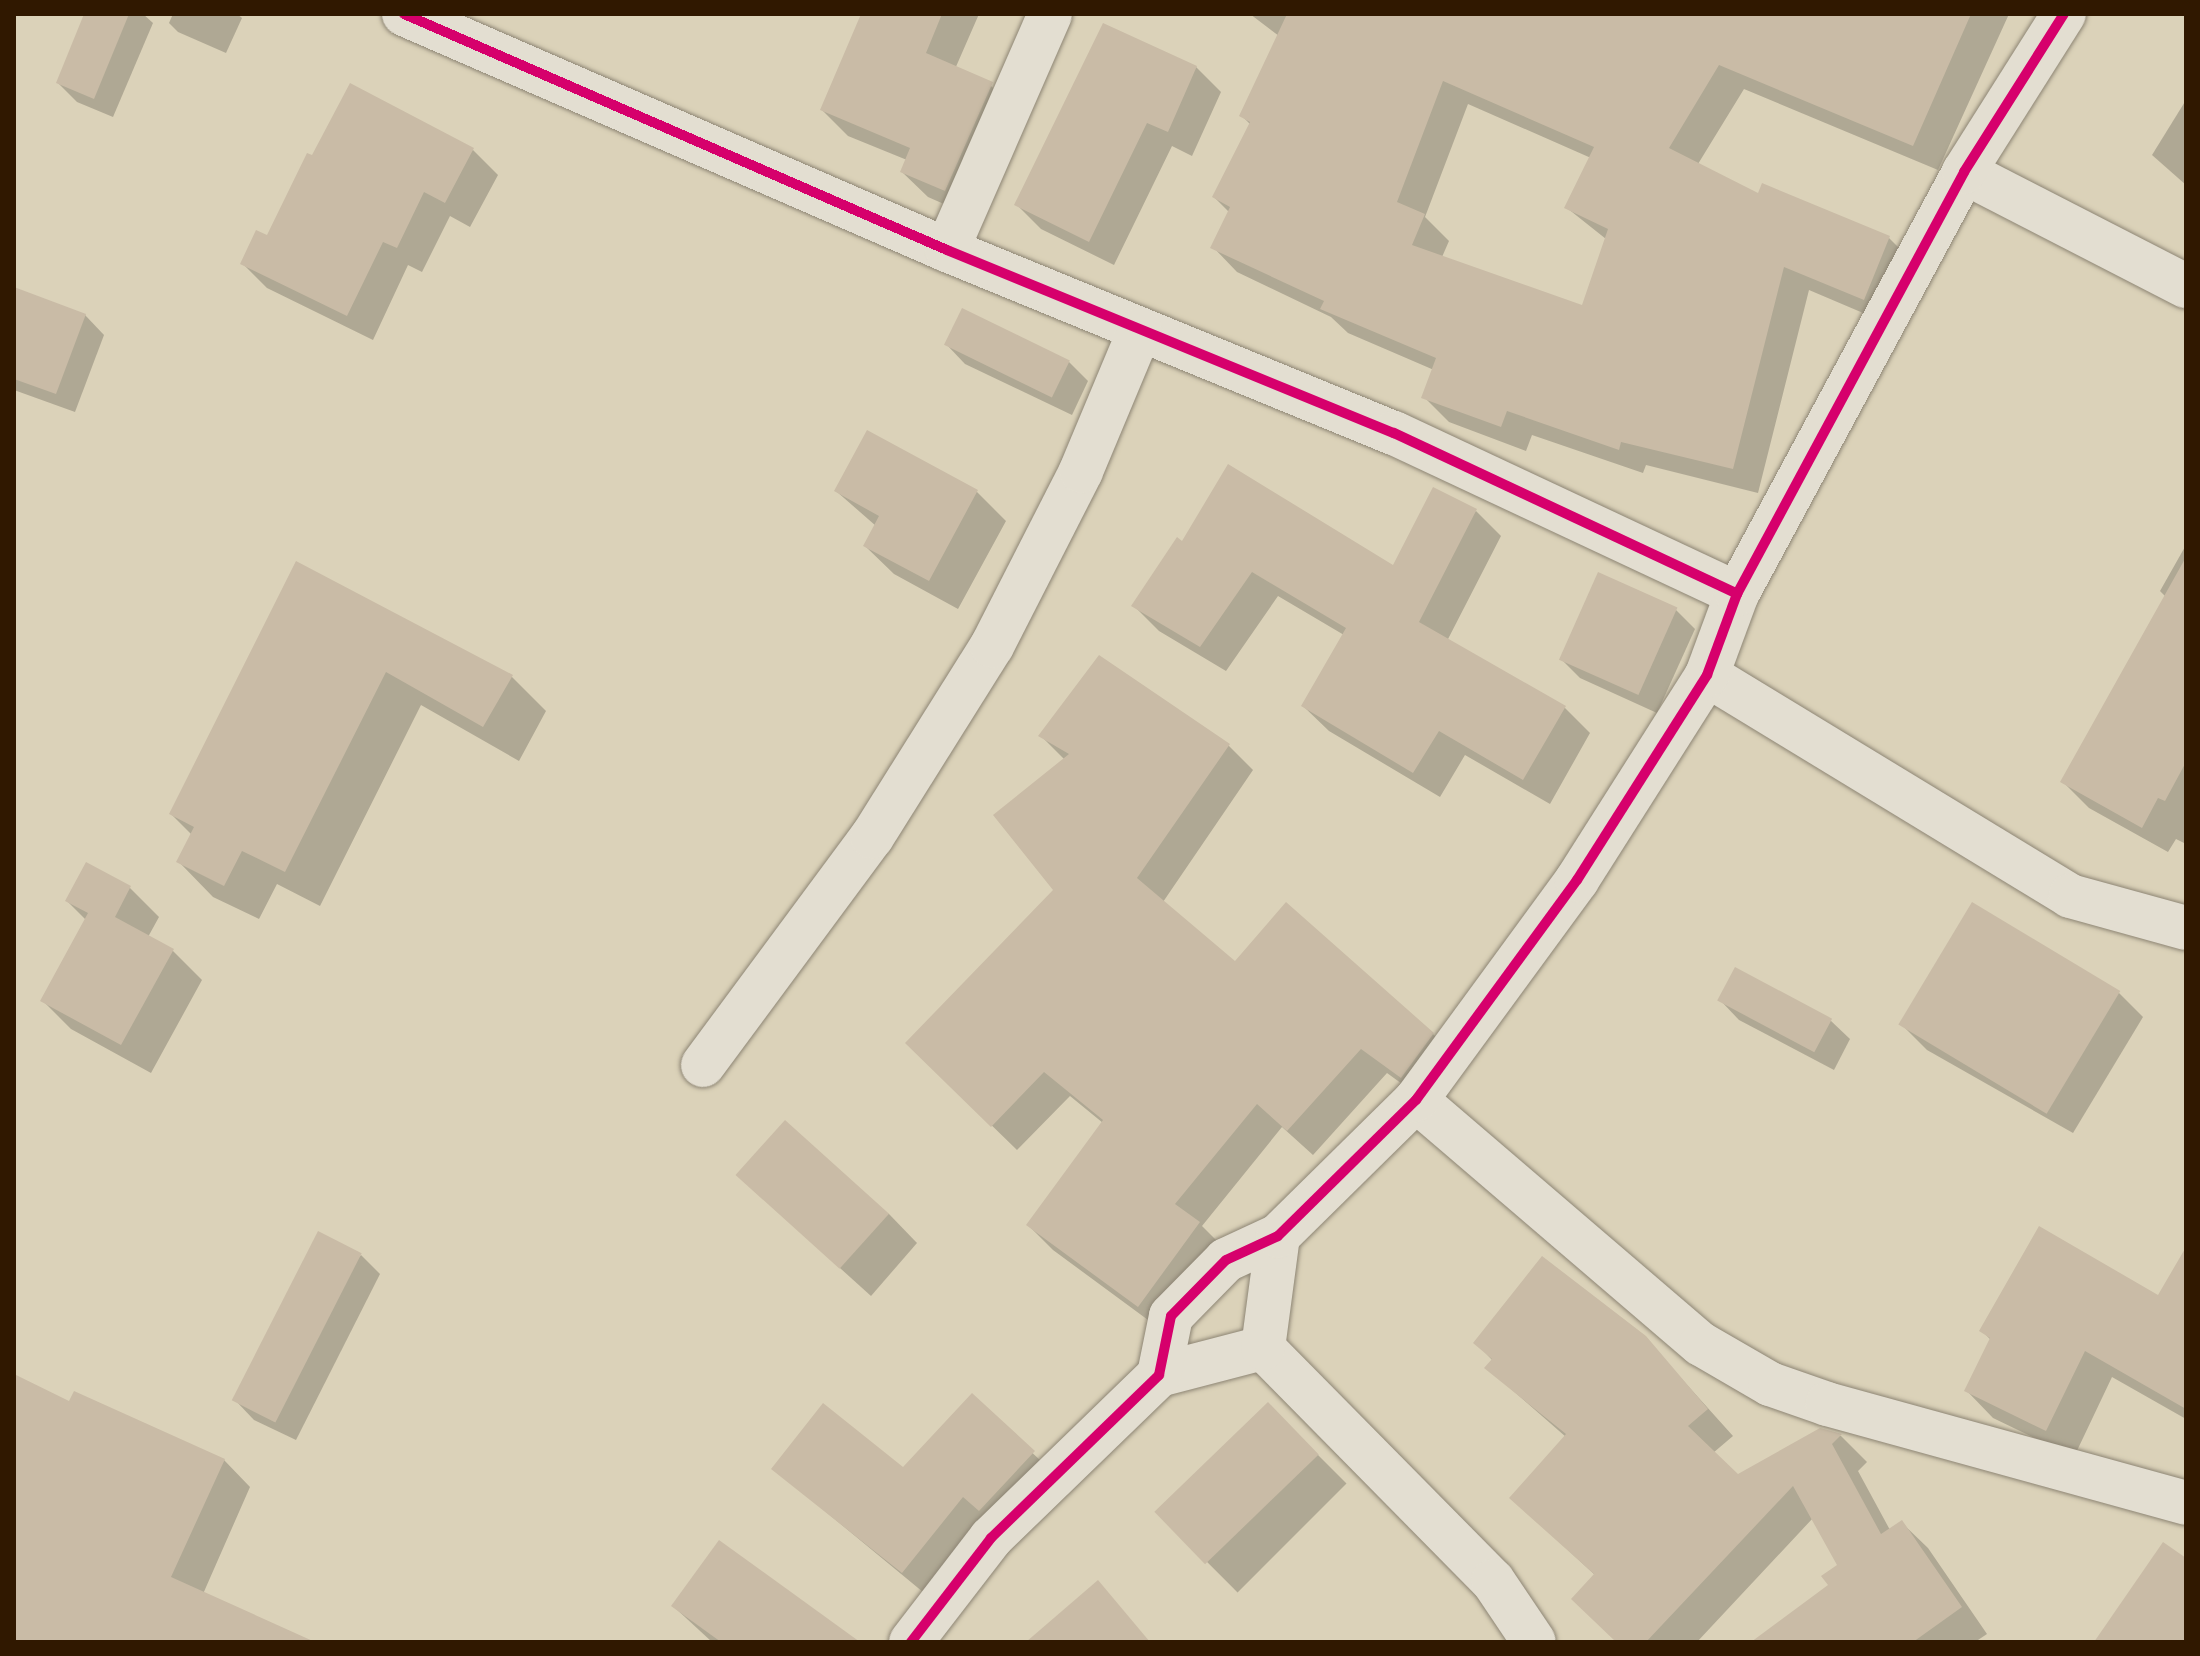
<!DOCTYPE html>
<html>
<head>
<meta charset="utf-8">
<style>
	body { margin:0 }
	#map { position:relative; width:2200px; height:1656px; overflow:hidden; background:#dbd2b9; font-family:"IM FELL Great Primer",serif }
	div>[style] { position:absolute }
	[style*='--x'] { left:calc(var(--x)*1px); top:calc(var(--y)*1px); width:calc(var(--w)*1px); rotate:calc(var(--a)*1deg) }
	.shadow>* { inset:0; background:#0003; transform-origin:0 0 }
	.building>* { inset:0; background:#c9bba6; transform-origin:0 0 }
	.roads { filter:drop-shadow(0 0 2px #8d8574) drop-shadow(0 0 2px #8d8574) }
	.street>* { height:44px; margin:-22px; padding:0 22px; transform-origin:22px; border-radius:22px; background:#e3ded1 }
	.cycleway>* { height:10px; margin:-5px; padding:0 5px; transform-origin:5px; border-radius:5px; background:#d6006c }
	span { translate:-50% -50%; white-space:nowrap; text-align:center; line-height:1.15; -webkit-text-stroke:6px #f1e6c8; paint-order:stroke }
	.frame { position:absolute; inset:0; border:16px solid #301800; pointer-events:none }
</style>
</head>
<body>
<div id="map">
	<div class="shadow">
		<div style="clip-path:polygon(87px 14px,143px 14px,153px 23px,113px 117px,77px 102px,58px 83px)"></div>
		<div style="clip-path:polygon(173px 14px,237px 14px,242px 18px,226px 53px,178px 32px,169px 23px)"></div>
		<div style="clip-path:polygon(863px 14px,979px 14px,955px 69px,991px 86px,1017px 111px,971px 216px,928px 197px,902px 172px,907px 160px,848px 136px,822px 110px)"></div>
		<div style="clip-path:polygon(evenodd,1250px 14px,2009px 14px,1938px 170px,1744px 89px,1698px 164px,1759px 195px,1889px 238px,1914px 263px,1889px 324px,1809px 290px,1758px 493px,1646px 465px,1643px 473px,1532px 435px,1526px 451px,1449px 422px,1424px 397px,1434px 370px,1348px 333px,1331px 317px,1237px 272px,1213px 247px,1229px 212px,1214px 197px,1251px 125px,1242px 116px,1279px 36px,1250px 14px,1468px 104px,1591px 158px,1567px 208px,1606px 239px,1583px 308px,1442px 257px,1449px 241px,1425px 217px,1468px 104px)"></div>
		<div style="clip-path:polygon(1196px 67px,1221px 92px,1192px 156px,1172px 146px,1114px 265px,1041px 229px,1016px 204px)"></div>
		<div style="clip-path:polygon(2186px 100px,2186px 185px,2152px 155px)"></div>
		<div style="clip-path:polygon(473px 150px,498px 175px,470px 227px,450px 216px,422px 272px,408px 265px,373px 340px,267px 288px,242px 263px,268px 238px)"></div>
		<div style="clip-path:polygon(14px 295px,85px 315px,104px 335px,75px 412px,14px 390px)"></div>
		<div style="clip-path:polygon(963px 311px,1069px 362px,1088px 381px,1072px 415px,965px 364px,946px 344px)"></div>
		<div style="clip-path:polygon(868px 432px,977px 492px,1006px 521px,958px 609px,894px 574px,865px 546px,876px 526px,836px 491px)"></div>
		<div style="clip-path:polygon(1476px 511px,1501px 536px,1447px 641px,1565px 708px,1590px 733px,1550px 804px,1465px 755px,1440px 797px,1329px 731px,1303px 706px,1344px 635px,1278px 596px,1226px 671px,1159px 631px,1133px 605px,1183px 543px,1394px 568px)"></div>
		<div style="clip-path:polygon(2186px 545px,2186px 844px,2176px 839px,2168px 852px,2089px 808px,2063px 782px,2166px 597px,2160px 591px)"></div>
		<div style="clip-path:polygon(297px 564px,511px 676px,546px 711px,519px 761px,421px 705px,320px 906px,277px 884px,259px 919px,213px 897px,179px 862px,192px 835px,171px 814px)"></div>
		<div style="clip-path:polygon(1676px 610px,1695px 629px,1657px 713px,1580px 678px,1560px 658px)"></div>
		<div style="clip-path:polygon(1041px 736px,1228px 745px,1253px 770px,1163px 902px,1235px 964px,1433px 1034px,1458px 1059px,1427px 1102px,1387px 1073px,1313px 1155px,1282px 1127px,1202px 1226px,1224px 1248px,1163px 1331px,1053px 1250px,1028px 1225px,1103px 1123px,1070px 1096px,1017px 1150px,907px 1043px,1056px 890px,1065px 760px)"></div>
		<div style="clip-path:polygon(87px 865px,130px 888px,159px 917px,148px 937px,173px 951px,202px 980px,151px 1073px,71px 1029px,42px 1000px,86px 920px,67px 901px)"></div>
		<div style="clip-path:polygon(1973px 905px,2119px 993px,2143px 1017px,2073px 1133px,1927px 1050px,1903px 1026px)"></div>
		<div style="clip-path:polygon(1720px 1000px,1830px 1020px,1850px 1039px,1834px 1070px,1739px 1020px)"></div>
		<div style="clip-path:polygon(738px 1176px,889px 1214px,917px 1243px,871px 1296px)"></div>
		<div style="clip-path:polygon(361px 1255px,380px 1274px,296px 1440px,254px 1420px,235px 1400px)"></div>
		<div style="clip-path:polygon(2186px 1283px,2186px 1419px,2112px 1377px,2074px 1457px,1993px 1418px,1966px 1390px,1991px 1340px,1982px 1331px,2159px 1297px)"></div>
		<div style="clip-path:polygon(1644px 1337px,1733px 1436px,1713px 1453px,1738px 1476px,1821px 1430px,1841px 1436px,1867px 1462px,1858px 1471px,1890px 1530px,1901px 1522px,1928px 1548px,1987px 1634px,1975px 1642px,1755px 1642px,1830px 1586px,1839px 1566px,1813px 1518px,1697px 1642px,1618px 1642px,1596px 1576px,1512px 1498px,1566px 1437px,1487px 1368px,1493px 1361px,1476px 1343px)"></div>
		<div style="clip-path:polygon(14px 1376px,70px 1404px,224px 1460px,250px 1487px,203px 1594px,296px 1642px,14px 1642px)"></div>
		<div style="clip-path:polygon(972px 1396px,1059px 1478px,929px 1597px,774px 1469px,903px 1470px)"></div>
		<div style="left:1268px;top:1405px;width:111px;height:154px;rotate:45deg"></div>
		<div style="clip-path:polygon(673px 1606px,855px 1642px,712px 1642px)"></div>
	</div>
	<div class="building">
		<div style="clip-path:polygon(84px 14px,129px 14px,94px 99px,56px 83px)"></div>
		<div style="clip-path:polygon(861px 14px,942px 14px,926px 53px,993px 82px,945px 191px,900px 172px,910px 148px,820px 110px)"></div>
		<div style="clip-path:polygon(evenodd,1287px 14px,1971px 14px,1913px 146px,1719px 65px,1669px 148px,1758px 193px,1762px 183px,1890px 236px,1864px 300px,1784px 267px,1733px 469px,1621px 442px,1619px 450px,1507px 411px,1501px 427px,1421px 398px,1436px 358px,1320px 309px,1324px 301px,1210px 248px,1230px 207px,1212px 197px,1250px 122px,1239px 116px,1287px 14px,1443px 81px,1594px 147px,1564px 208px,1608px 229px,1582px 305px,1412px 245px,1425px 214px,1397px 202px,1443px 81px)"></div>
		<div style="clip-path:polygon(1103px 23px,1197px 66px,1168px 132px,1147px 123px,1089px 242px,1014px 205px)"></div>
		<div style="clip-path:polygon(350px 83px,474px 148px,445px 203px,424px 192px,397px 248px,383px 242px,347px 316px,240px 264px,256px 230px,267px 235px,307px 153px,312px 155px)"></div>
		<div style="clip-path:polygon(14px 287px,86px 314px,56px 394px,14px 379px)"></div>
		<div style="left:962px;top:308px;width:120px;height:41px;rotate:26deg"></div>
		<div style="clip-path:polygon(867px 430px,978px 490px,929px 581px,863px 546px,879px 516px,834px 491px)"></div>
		<div style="clip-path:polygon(1228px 464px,1393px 565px,1433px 487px,1477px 509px,1419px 622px,1566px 706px,1523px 780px,1439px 731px,1413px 773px,1301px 706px,1346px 628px,1252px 572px,1200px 647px,1131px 606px,1177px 537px,1182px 541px)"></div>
		<div style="clip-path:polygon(2186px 557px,2186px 762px,2165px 801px,2158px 798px,2142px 828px,2060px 782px)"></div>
		<div style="clip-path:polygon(296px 561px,513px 675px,483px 727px,386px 672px,285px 872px,242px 851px,224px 886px,176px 862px,194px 827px,169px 814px)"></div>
		<div style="left:1598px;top:572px;width:87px;height:96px;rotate:24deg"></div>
		<div style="clip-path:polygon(1099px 655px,1230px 744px,1137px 878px,1235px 961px,1286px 902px,1434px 1033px,1401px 1078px,1361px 1049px,1287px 1131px,1257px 1104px,1175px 1204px,1200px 1222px,1138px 1307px,1026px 1225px,1103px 1120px,1044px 1072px,991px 1127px,905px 1043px,1053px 890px,993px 815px,1069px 754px,1038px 736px)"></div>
		<div style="clip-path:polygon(86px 862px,131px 886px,115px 917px,174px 949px,121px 1045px,40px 1001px,88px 913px,65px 901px)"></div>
		<div style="left:1972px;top:902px;width:173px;height:143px;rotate:31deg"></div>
		<div style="left:1735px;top:967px;width:110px;height:38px;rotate:28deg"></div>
		<div style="left:785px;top:1120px;width:140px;height:74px;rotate:42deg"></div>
		<div style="clip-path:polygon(2039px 1226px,2158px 1295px,2186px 1247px,2186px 1409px,2085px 1351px,2046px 1431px,1964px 1391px,1990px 1338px,1979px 1331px)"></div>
		<div style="left:318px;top:1231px;width:49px;height:190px;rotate:27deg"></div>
		<div style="clip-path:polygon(1542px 1256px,1646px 1336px,1708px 1409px,1688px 1426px,1738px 1474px,1820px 1428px,1842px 1434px,1832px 1444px,1881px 1534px,1902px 1520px,1962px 1607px,1913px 1642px,1751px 1642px,1828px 1585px,1821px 1576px,1837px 1565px,1793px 1486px,1646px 1642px,1616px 1642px,1571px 1599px,1594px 1574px,1509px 1498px,1566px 1434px,1484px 1368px,1492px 1359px,1473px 1343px)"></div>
		<div style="clip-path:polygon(14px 1374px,69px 1401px,74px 1391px,225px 1459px,171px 1577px,315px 1642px,14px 1642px)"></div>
		<div style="clip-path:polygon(972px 1393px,1035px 1451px,979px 1511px,963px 1497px,902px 1573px,771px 1469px,823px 1403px,903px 1467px)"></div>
		<div style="left:1268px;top:1402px;width:73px;height:158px;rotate:46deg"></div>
		<div style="clip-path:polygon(719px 1540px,860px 1642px,721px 1642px,671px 1606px)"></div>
		<div style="clip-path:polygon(2163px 1542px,2186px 1558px,2186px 1642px,2094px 1642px)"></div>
		<div style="clip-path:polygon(1098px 1580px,1150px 1642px,1026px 1642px)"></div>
	</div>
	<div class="roads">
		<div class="street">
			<div style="--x:404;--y:14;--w:592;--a:23.49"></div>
			<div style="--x:947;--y:250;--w:483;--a:22.3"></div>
			<div style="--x:1394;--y:433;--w:379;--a:25.1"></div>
			<div style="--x:1964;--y:172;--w:250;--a:27.2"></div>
			<div style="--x:947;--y:250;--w:257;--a:-66.4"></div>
			<div style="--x:1707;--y:675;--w:425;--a:31.3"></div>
			<div style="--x:2070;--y:896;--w:120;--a:15.4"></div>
			<div style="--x:703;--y:1065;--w:284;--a:-53.5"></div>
			<div style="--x:872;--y:837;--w:226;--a:-57.9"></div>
			<div style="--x:992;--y:646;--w:196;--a:-63"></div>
			<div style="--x:1081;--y:471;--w:153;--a:-67.3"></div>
			<div style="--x:1416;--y:1100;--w:375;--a:40.6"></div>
			<div style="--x:1701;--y:1344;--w:80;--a:30.1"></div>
			<div style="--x:1770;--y:1384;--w:60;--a:19.3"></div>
			<div style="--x:1827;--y:1404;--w:372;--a:15.4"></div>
			<div style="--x:1263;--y:1348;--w:327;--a:45.4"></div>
			<div style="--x:1493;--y:1581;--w:73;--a:56.1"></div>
			<div style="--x:1159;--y:1375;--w:107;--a:-14.6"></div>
			<div style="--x:1263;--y:1348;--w:113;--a:-82.4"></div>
			<div style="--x:911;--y:1642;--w:131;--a:-52.4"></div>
			<div style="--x:991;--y:1538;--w:234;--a:-44.1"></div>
			<div style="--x:1159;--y:1375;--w:60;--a:-78.5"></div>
			<div style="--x:1171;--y:1316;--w:78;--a:-45.5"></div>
			<div style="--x:1226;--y:1260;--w:57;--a:-24.8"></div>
			<div style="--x:1278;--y:1236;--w:194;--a:-44.6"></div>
			<div style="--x:1416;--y:1100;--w:273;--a:-53.8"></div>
			<div style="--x:1577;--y:880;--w:243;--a:-57.6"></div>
			<div style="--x:1707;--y:675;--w:86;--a:-69.7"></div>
			<div style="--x:1737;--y:594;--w:479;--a:-61.7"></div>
			<div style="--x:1964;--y:172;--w:187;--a:-57.7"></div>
		</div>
	</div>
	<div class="cycleway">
		<div style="--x:404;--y:14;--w:592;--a:23.49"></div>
		<div style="--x:947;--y:250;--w:483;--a:22.3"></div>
		<div style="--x:1394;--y:433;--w:379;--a:25.1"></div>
		<div style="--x:911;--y:1642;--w:131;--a:-52.4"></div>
		<div style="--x:991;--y:1538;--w:234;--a:-44.1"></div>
		<div style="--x:1159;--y:1375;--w:60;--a:-78.5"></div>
		<div style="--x:1171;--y:1316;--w:78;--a:-45.5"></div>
		<div style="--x:1226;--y:1260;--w:57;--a:-24.8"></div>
		<div style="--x:1278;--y:1236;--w:194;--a:-44.6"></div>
		<div style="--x:1416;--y:1100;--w:273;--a:-53.8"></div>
		<div style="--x:1577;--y:880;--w:243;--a:-57.6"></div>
		<div style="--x:1707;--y:675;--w:86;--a:-69.7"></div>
		<div style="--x:1737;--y:594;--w:479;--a:-61.7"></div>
		<div style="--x:1964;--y:172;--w:187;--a:-57.7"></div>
	</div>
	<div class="frame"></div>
</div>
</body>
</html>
